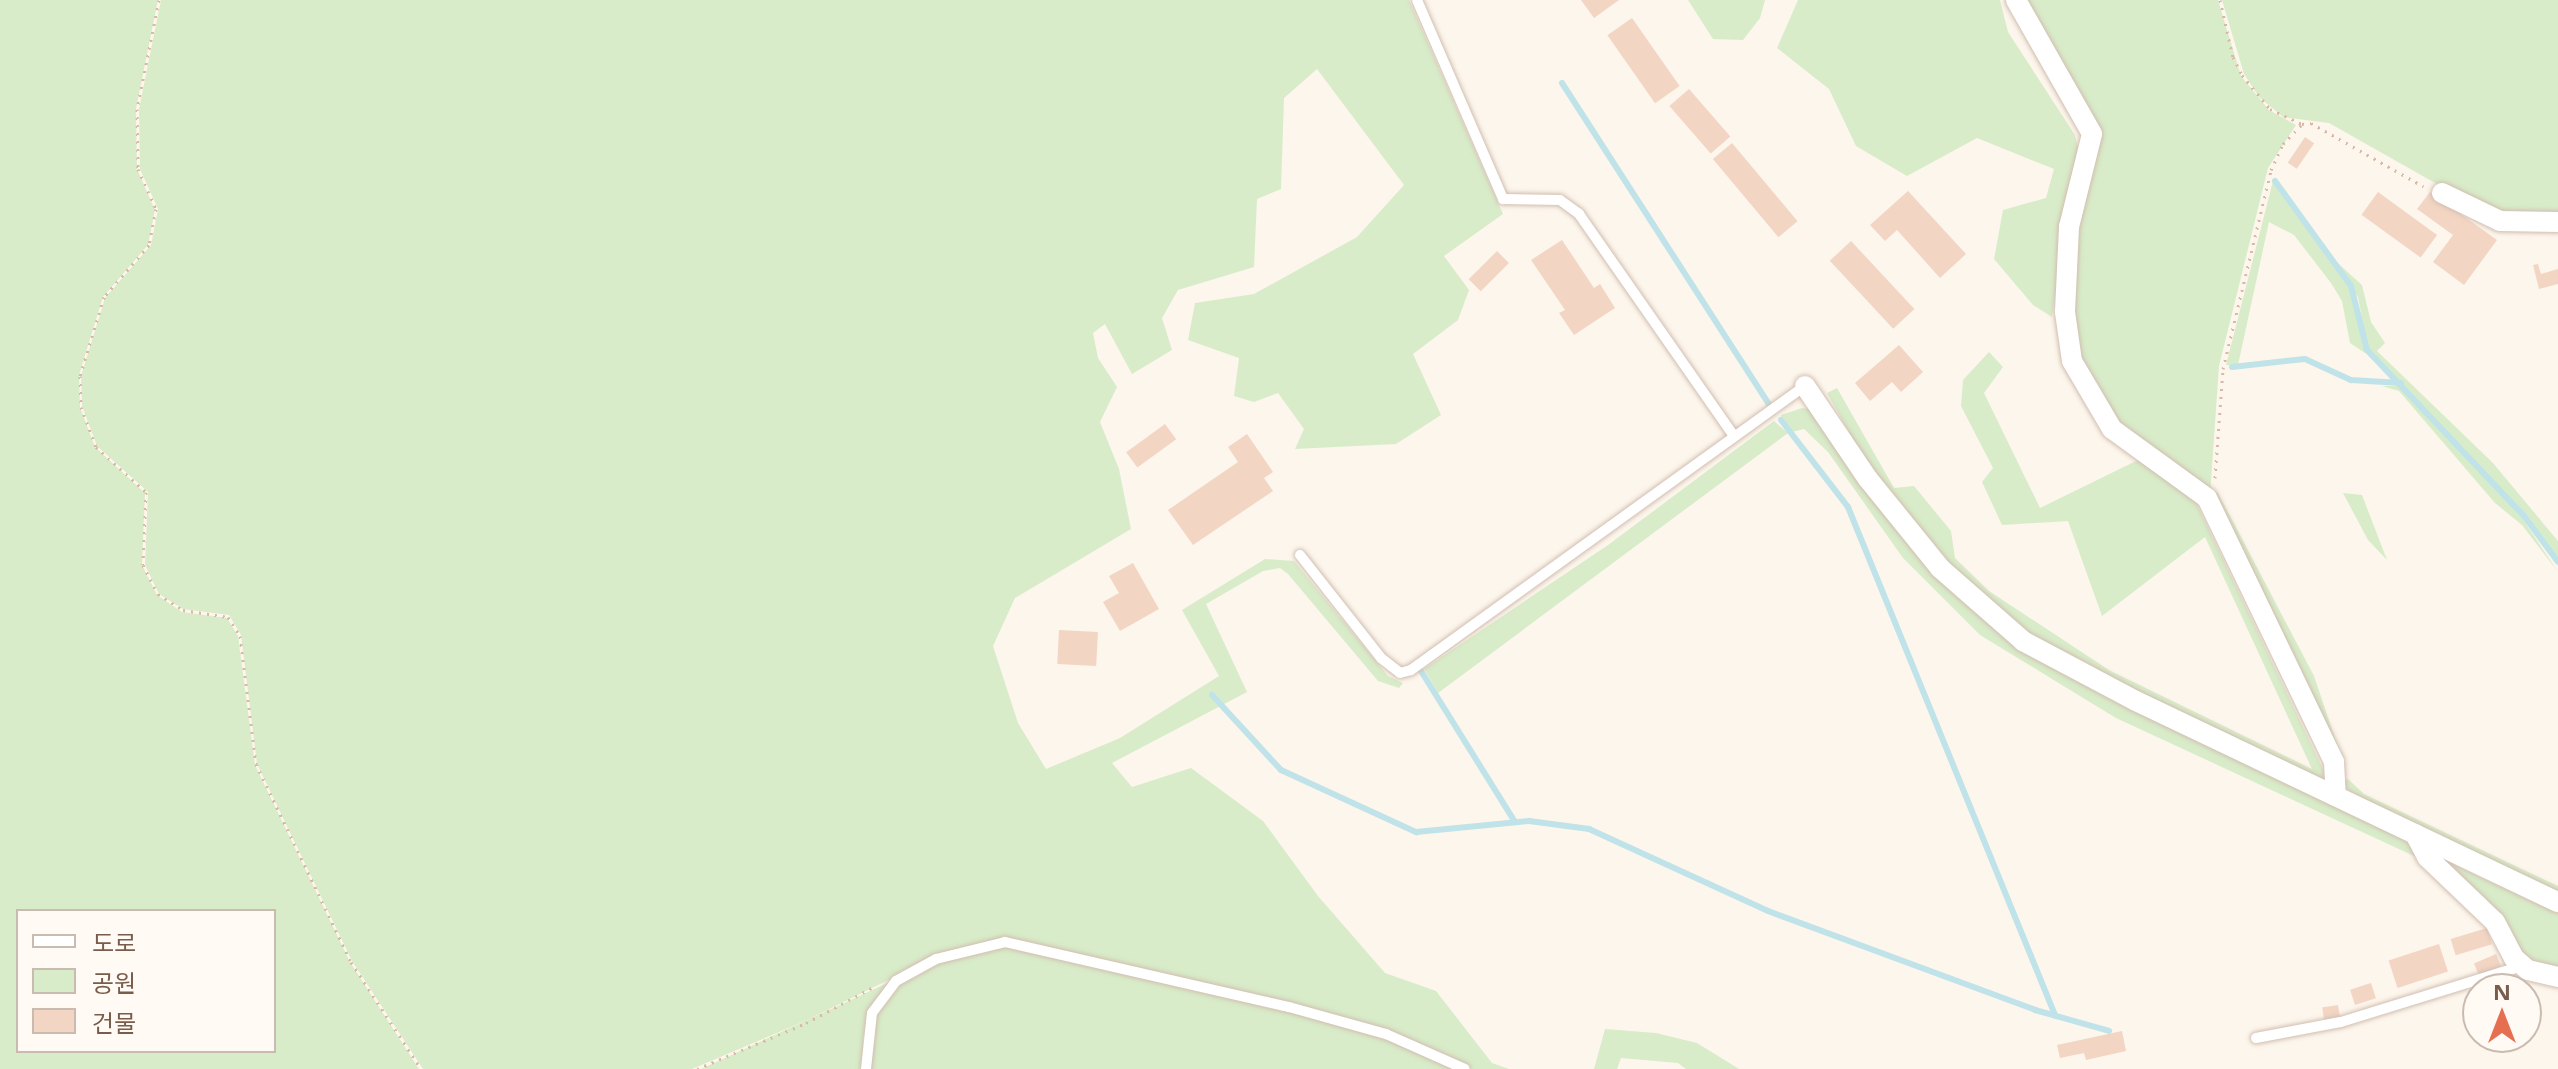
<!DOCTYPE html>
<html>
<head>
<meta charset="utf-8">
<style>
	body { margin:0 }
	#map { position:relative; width:2558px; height:1069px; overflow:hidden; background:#fdf6ec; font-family:"Open Sans","Noto Sans KR",sans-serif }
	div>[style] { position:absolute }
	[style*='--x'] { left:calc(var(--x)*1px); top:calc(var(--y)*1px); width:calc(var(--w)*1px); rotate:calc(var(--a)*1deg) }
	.green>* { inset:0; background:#d8ecc9 }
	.stream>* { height:6px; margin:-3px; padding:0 3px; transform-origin:3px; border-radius:3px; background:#bfe3e8 }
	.building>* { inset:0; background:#f3d5c3; transform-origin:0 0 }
	.path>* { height:3px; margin-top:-1.5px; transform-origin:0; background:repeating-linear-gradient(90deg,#d9b8a5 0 2px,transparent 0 8px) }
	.roads { filter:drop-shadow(0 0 2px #d1beb0) drop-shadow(0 0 2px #d1beb0) }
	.service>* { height:10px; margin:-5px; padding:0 5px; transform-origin:5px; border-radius:5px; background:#fff }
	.minor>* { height:20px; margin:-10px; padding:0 10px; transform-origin:10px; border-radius:10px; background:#fff }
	span { translate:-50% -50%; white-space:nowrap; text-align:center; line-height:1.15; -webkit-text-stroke:6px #fffaf3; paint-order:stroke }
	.legend { position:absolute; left:16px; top:909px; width:260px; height:144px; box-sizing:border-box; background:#fffaf3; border:2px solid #cabbb1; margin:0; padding:10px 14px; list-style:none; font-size:24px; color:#7a5c4d }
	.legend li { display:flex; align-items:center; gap:16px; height:40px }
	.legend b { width:40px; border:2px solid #cabbb1 }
	.north { position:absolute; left:2462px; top:973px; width:80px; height:80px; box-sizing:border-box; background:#fffaf3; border:2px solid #cabbb1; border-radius:50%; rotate:0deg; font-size:22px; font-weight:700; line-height:32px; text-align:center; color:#7a5c4d }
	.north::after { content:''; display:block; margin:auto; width:28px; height:36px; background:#e76f51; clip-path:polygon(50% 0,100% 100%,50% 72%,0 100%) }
</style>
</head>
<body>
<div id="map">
	<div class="green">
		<div style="clip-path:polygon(evenodd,0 0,158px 0,136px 109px,137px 169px,155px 210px,148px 245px,103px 297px,79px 375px,80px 407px,95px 447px,145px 493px,142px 565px,157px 595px,182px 612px,227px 618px,238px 636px,255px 765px,350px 962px,419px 1069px,0 1069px,0 0,18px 911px,274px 911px,274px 1051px,18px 1051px,18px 911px)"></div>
		<div style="clip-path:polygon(161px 0,1409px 0,1503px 214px,1444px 256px,1469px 290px,1458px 320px,1413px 354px,1441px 415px,1396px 444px,1295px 449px,1304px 429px,1278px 393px,1254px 402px,1234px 396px,1239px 358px,1188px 340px,1195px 303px,1254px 294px,1357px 237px,1404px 185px,1317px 69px,1284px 98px,1281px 189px,1257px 199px,1254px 267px,1178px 290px,1162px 318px,1172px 350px,1132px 374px,1105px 324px,1093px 333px,1098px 358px,1117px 387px,1100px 422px,1119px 469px,1131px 529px,1015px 598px,993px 646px,1018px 723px,1046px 769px,1120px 738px,1219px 676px,1182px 610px,1265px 559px,1294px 561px,1388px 676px,1403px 683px,1399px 688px,1378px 681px,1288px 574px,1280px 568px,1263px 571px,1206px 604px,1247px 692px,1112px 763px,1132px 787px,1191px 768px,1263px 821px,1318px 896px,1385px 973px,1436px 991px,1492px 1063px,1509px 1069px,1471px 1069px,1290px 1004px,1005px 939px,935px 957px,805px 1021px,692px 1069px,423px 1069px,352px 961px,257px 764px,241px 635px,229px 615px,183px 609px,159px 594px,145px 565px,148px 492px,97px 446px,82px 406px,81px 376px,105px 298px,151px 245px,158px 209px,140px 169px,139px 109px)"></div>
		<div style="clip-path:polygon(1688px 0,1765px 0,1760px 18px,1743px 40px,1713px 39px)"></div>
		<div style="clip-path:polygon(1798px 0,2000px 0,2008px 32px,2075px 135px,2078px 148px,2052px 317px,2033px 305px,1994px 259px,2003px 210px,2046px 198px,2054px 169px,1977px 138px,1907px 176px,1856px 146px,1829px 89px,1777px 48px)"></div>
		<div style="clip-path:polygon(2015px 0,2218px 0,2241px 76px,2269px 110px,2296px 125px,2268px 168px,2219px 366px,2210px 496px,2136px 445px,2074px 358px,2070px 272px,2092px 145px)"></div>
		<div style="clip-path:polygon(2222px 0,2558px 0,2558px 219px,2511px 217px,2451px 192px,2329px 123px,2283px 117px,2259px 97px,2244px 74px)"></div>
		<div style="clip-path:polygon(2273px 181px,2351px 290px,2365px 353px,2350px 343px,2342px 301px,2331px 283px,2294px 235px,2269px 222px,2238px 365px,2226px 365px)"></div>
		<div style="clip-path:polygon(2330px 256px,2362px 285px,2371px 322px,2385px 343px,2377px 351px,2493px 463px,2558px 541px,2558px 559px,2526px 515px,2368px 349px,2358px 297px)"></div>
		<div style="clip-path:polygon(1989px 352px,2003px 367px,1984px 393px,2040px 508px,2138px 460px,2192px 494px,2324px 771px,2323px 784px,2045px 645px,1975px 596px,1876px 480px,1827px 393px,1837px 388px,1894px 488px,1914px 486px,1951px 531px,1955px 558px,1989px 591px,2109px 670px,2312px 769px,2205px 537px,2102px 616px,2068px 521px,2002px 525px,1982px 482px,1993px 468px,1961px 406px,1963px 380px)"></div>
		<div style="clip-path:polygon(2382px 386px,2401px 386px,2522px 518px,2558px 572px,2522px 525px,2495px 503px,2399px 391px)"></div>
		<div style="clip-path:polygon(1802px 408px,1809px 409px,1903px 538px,1956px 596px,2026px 653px,2412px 843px,2427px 862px,2116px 718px,1980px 635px,1903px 558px,1828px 452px,1804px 429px,1792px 432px,1782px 419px,1781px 415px)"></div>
		<div style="clip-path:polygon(1774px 421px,1788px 433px,1438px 693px,1424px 669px,1608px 545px)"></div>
		<div style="clip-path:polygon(2217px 491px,2314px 676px,2342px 759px,2213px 509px)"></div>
		<div style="clip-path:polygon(2343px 493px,2362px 495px,2387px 560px,2368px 540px)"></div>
		<div style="clip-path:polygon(2348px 779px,2364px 794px,2558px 886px,2558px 897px,2356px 800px,2342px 781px)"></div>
		<div style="clip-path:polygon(2430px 854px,2558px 913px,2558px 973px,2532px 964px)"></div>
		<div style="clip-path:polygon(1005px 945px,1153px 976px,1385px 1037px,1458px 1069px,869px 1069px,875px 1014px,898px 983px,938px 962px)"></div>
		<div style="clip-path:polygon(896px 979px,870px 1012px,863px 1038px,863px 1069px,701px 1069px)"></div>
		<div style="clip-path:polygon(1605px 1029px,1656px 1033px,1697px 1043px,1739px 1069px,1686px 1069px,1678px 1063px,1621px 1058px,1617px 1069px,1594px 1069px)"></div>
	</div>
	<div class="stream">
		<div style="--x:1562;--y:83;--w:381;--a:57.2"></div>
		<div style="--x:2275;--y:181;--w:130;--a:54.1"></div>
		<div style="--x:2351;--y:286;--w:66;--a:76"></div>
		<div style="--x:2367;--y:350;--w:228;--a:46.6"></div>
		<div style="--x:2524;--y:516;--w:57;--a:53.5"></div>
		<div style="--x:2232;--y:367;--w:73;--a:-6.3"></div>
		<div style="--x:2305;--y:359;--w:51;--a:24.5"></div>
		<div style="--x:2351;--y:380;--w:50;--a:3.4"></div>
		<div style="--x:1781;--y:420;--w:110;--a:52.4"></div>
		<div style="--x:1848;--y:507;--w:549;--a:67.83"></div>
		<div style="--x:1421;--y:671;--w:178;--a:58.1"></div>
		<div style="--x:1212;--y:695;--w:102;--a:47.4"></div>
		<div style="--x:1281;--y:770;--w:149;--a:24.7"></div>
		<div style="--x:1416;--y:832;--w:114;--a:-5.6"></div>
		<div style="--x:1529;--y:821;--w:61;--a:7.6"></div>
		<div style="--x:1589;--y:829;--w:197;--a:24.6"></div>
		<div style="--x:1768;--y:911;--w:285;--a:20.3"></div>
		<div style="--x:2035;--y:1010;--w:77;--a:15.8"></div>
	</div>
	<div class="building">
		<div style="clip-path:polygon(1581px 0,1619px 0,1594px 18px)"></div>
		<div style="left:1632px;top:18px;width:83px;height:30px;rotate:55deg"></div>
		<div style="left:1689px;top:89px;width:63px;height:26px;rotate:49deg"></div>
		<div style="left:2305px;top:137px;width:11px;height:31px;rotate:34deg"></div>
		<div style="left:1732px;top:143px;width:102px;height:25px;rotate:50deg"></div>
		<div style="clip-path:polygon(1908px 191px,1966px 254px,1940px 278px,1897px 230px,1885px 241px,1870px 225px)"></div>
		<div style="left:2378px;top:192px;width:73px;height:28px;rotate:36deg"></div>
		<div style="clip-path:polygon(2430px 192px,2497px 240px,2464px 285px,2433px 262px,2453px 235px,2417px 209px)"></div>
		<div style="clip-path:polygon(1562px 240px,1594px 288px,1600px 284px,1615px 308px,1574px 335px,1559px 313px,1565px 310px,1531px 260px)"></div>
		<div style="left:1851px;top:241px;width:93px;height:29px;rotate:47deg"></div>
		<div style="left:1497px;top:251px;width:17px;height:40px;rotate:45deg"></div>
		<div style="clip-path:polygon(2538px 264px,2541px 274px,2558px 269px,2558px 284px,2539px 289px,2533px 265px)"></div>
		<div style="clip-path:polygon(1899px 345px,1923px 372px,1901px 392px,1892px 382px,1870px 401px,1855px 383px)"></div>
		<div style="left:1165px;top:424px;width:19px;height:48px;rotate:54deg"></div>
		<div style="clip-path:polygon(1247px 434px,1273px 472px,1264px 478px,1273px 491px,1193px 545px,1168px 510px,1238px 462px,1228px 447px)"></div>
		<div style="clip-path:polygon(1133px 563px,1159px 609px,1120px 631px,1103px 602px,1119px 593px,1109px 576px)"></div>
		<div style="left:1059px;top:630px;width:39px;height:34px;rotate:3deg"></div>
		<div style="left:2487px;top:928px;width:17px;height:38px;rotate:73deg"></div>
		<div style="left:2439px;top:944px;width:29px;height:53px;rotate:72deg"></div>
		<div style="left:2496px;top:954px;width:13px;height:24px;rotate:67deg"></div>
		<div style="left:2371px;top:983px;width:16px;height:22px;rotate:72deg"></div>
		<div style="left:2338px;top:1005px;width:12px;height:16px;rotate:81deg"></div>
		<div style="clip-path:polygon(2122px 1031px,2126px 1051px,2086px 1060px,2084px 1053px,2060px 1058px,2057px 1045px)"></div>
	</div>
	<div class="path">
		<div style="--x:159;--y:0;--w:111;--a:101.4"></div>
		<div style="--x:137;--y:109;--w:60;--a:89"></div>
		<div style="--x:138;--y:169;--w:44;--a:65.8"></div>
		<div style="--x:156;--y:209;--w:37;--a:101"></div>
		<div style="--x:149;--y:245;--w:69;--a:130.9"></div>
		<div style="--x:104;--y:297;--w:83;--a:106.9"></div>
		<div style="--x:80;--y:376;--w:31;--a:88"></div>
		<div style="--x:81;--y:407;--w:43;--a:69.4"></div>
		<div style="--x:96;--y:447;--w:67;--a:42"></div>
		<div style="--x:146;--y:492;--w:73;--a:92.4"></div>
		<div style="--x:143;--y:565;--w:33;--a:63"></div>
		<div style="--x:158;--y:594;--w:30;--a:33"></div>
		<div style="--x:183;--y:610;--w:46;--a:8.8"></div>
		<div style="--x:228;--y:617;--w:22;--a:58"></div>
		<div style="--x:240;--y:636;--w:129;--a:82.9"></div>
		<div style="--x:256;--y:764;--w:220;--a:64.4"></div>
		<div style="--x:351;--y:962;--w:128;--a:56.8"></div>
		<div style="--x:2220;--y:0;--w:58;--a:77.2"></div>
		<div style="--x:2233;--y:57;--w:20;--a:63"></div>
		<div style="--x:2242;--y:75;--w:44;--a:50.5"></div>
		<div style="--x:2270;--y:109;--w:35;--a:25"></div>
		<div style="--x:2215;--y:478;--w:109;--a:-85.8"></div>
		<div style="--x:2223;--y:369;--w:205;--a:-76.4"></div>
		<div style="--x:2271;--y:170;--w:29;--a:-65"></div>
		<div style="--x:2283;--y:144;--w:28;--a:-46"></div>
		<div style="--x:2302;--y:124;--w:9;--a:-6"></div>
		<div style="--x:2311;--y:123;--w:129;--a:29.4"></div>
		<div style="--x:697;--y:1069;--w:118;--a:-22.9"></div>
		<div style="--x:806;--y:1023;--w:76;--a:-28.2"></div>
	</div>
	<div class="roads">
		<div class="service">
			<div style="--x:1417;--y:0;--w:217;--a:66.6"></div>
			<div style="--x:1503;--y:199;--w:57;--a:1"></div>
			<div style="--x:1560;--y:200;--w:24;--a:36"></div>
			<div style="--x:1579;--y:214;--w:269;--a:55.1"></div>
			<div style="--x:1300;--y:555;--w:131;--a:51.8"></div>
			<div style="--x:1381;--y:658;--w:24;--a:38"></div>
			<div style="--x:1400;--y:673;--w:11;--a:-15"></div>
			<div style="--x:1411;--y:670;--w:486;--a:-35.8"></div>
			<div style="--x:2256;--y:1038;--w:86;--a:-10.7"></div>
			<div style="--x:2341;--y:1022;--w:189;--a:-17.2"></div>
			<div style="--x:866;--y:1069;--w:56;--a:-83.9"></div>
			<div style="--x:872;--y:1013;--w:40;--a:-53"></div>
			<div style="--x:896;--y:981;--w:46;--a:-28.8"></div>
			<div style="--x:936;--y:959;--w:71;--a:-13.8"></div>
			<div style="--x:1005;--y:942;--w:291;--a:12.9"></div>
			<div style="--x:1289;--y:1007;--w:101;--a:15.6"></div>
			<div style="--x:1386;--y:1034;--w:86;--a:23.9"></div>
		</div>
		<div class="minor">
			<div style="--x:2016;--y:0;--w:154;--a:60.4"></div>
			<div style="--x:2092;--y:134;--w:96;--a:103.9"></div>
			<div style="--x:2069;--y:227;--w:85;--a:92.7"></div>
			<div style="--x:2065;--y:312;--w:49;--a:81.9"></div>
			<div style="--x:2072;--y:361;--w:79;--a:59.5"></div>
			<div style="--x:2112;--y:429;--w:117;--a:36"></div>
			<div style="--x:2207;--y:498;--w:293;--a:64.3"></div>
			<div style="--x:2334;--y:762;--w:34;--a:87"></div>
			<div style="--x:2442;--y:193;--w:64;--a:25.8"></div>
			<div style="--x:2500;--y:221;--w:58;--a:1"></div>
			<div style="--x:1805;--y:386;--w:112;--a:55.9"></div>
			<div style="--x:1868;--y:479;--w:114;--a:51"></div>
			<div style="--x:1940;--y:568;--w:111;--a:41.3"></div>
			<div style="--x:2023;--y:641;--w:128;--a:28"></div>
			<div style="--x:2136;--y:701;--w:467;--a:25.5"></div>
			<div style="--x:2415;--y:834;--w:26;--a:62"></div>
			<div style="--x:2427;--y:857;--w:94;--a:43.7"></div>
			<div style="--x:2495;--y:922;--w:41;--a:62.2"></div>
			<div style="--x:2514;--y:958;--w:18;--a:41"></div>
			<div style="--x:2528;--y:970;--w:31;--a:13"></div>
		</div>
	</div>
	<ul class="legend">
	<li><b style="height:10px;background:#fff"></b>도로</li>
	<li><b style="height:22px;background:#d8ecc9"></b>공원</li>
	<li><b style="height:22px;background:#f3d5c3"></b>건물</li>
	</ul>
	<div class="north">N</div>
</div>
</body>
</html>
